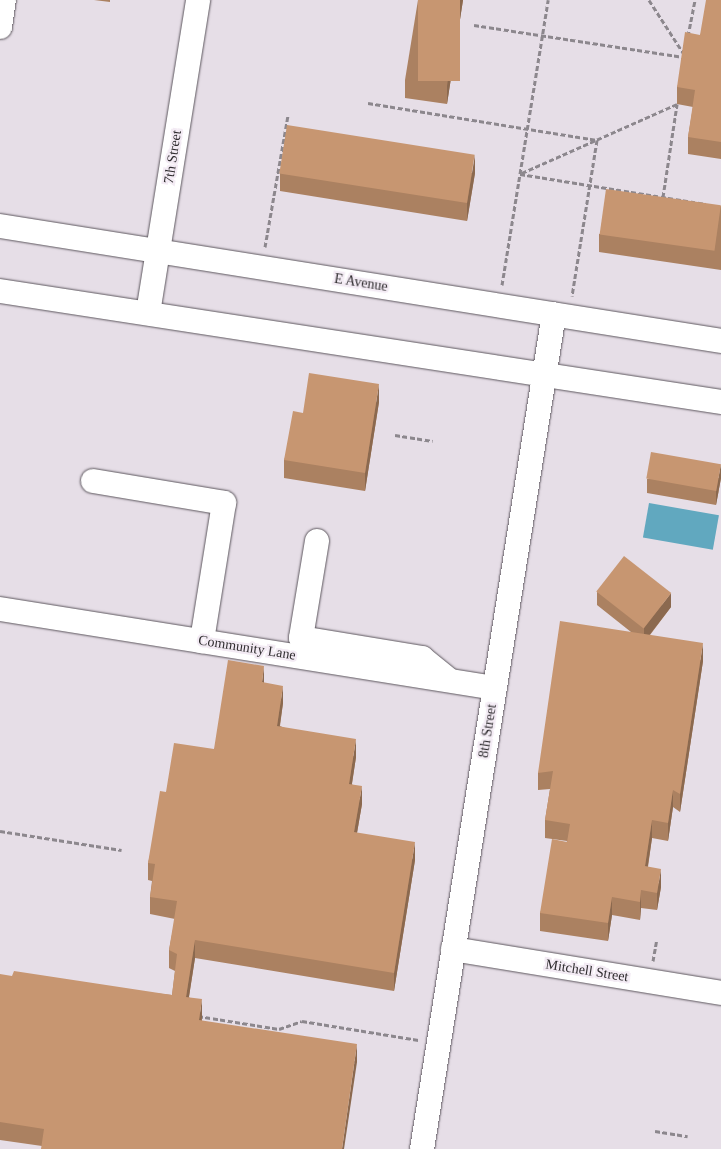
<!DOCTYPE html>
<html>
<head>
<meta charset="utf-8">
<style>
	body { margin:0 }
	#map { position:relative; width:721px; height:1149px; overflow:hidden; background:#e6dee7; font-family:Georgia,serif }
	div>[style] { position:absolute }
	[style*='--x'] { left:calc(var(--x)*1px); top:calc(var(--y)*1px); width:calc(var(--w)*1px); rotate:calc(var(--a)*1deg) }
	.water>* { inset:0; background:#61a8bf; transform-origin:0 0 }
	.path>* { height:3px; margin-top:-1.5px; transform-origin:0; background:repeating-linear-gradient(90deg,#8c878d 0 5px,transparent 0 7.5px) }
	.roads { filter:drop-shadow(0 0 1px #5d575e) drop-shadow(0 0 1px #5d575e) }
	.minor>* { height:24px; margin:-12px; padding:0 12px; transform-origin:12px; border-radius:12px; background:#fff }
	.wall>* { inset:0; background:#ab8161 }
	.shaded-wall>* { inset:0; background:#8b694f }
	.building>* { inset:0; background:#c79671; transform-origin:0 0 }
	span { translate:-50% -50%; white-space:nowrap; text-align:center; line-height:1.15; -webkit-text-stroke:4.5px #f3ebf4; paint-order:stroke }
	.street-label { font-size:14px; color:#2f2c2f }
</style>
</head>
<body>
<div id="map">
	<div class="water">
		<div style="left:649px;top:503px;width:71px;height:35px;rotate:10deg"></div>
	</div>
	<div class="path">
		<div style="--x:649;--y:0;--w:64;--a:57.1"></div>
		<div style="--x:474;--y:25;--w:212;--a:8.7"></div>
		<div style="--x:688;--y:36;--w:37;--a:-79"></div>
		<div style="--x:368;--y:103;--w:232;--a:9.2"></div>
		<div style="--x:597;--y:140;--w:158;--a:99.1"></div>
		<div style="--x:677;--y:104;--w:172;--a:156"></div>
		<div style="--x:520;--y:174;--w:188;--a:9.2"></div>
		<div style="--x:663;--y:197;--w:94;--a:-81.4"></div>
		<div style="--x:265;--y:247;--w:134;--a:-80.1"></div>
		<div style="--x:502;--y:285;--w:289;--a:-80.8"></div>
		<div style="--x:395;--y:435;--w:38;--a:9"></div>
		<div style="--x:0;--y:831;--w:123;--a:8.9"></div>
		<div style="--x:653;--y:961;--w:22;--a:-80"></div>
		<div style="--x:198;--y:1016;--w:82;--a:9.1"></div>
		<div style="--x:279;--y:1029;--w:24;--a:-19"></div>
		<div style="--x:302;--y:1021;--w:118;--a:9.3"></div>
		<div style="--x:655;--y:1131;--w:33;--a:9"></div>
	</div>
	<div class="roads">
		<div class="minor">
			<div style="--x:0;--y:27;--w:27;--a:-82"></div>
			<div style="--x:0;--y:226;--w:730;--a:9.06"></div>
			<div style="--x:0;--y:291;--w:729;--a:8.75"></div>
			<div style="--x:148;--y:313;--w:317;--a:-80.9"></div>
			<div style="--x:93;--y:481;--w:133;--a:9.5"></div>
			<div style="--x:224;--y:503;--w:140;--a:99.1"></div>
			<div style="--x:317;--y:541;--w:98;--a:99.4"></div>
			<div style="--x:301;--y:638;--w:123;--a:9.4"></div>
			<div style="--x:422;--y:658;--w:33;--a:39"></div>
			<div style="--x:0;--y:609;--w:501;--a:9.07"></div>
			<div style="--x:453;--y:949;--w:272;--a:9.3"></div>
			<div style="--x:422;--y:1149;--w:845;--a:-81.02"></div>
		</div>
	</div>
	<div class="wall">
		<div style="clip-path:polygon(94px 0,110px 0,110px 2px)"></div>
		<div style="clip-path:polygon(418px 0,463px 0,447px 104px,405px 98px,405px 80px)"></div>
		<div style="clip-path:polygon(721px 0,721px 159px,688px 154px,688px 137px,693px 107px,677px 104px,677px 87px,700px 35px)"></div>
		<div style="clip-path:polygon(280px 173px,475px 173px,467px 221px,280px 191px)"></div>
		<div style="clip-path:polygon(721px 206px,721px 270px,599px 252px,599px 234px)"></div>
		<div style="clip-path:polygon(379px 402px,365px 491px,284px 478px,284px 460px,303px 413px)"></div>
		<div style="clip-path:polygon(721px 478px,716px 505px,647px 493px,647px 479px)"></div>
		<div style="clip-path:polygon(597px 592px,671px 607px,650px 635px,703px 661px,680px 812px,673px 807px,668px 841px,652px 838px,648px 867px,661px 887px,657px 910px,641px 908px,640px 920px,612px 915px,608px 941px,540px 931px,540px 913px,567px 841px,545px 838px,545px 820px,550px 789px,538px 790px,538px 773px,631px 632px,597px 605px)"></div>
		<div style="clip-path:polygon(264px 683px,283px 703px,280px 726px,356px 757px,352px 784px,362px 804px,357px 833px,415px 860px,394px 991px,195px 958px,189px 997px,202px 1017px,202px 1021px,357px 1062px,42px 1146px,0 1140px,0 976px,172px 995px,175px 971px,169px 968px,169px 950px,175px 919px,150px 914px,150px 897px,152px 881px,148px 880px,148px 863px,166px 792px,214px 749px)"></div>
	</div>
	<div class="shaded-wall">
		<div style="clip-path:polygon(460px 0,463px 0,447px 104px,447px 86px)"></div>
		<div style="clip-path:polygon(475px 155px,475px 173px,467px 221px,467px 203px)"></div>
		<div style="clip-path:polygon(379px 384px,379px 402px,365px 491px,365px 473px)"></div>
		<div style="clip-path:polygon(721px 464px,721px 478px,716px 505px,716px 491px)"></div>
		<div style="clip-path:polygon(671px 593px,671px 607px,644px 642px,644px 628px)"></div>
		<div style="clip-path:polygon(703px 643px,703px 661px,680px 812px,680px 794px)"></div>
		<div style="clip-path:polygon(264px 666px,264px 684px,262px 682px)"></div>
		<div style="clip-path:polygon(283px 686px,283px 703px,277px 744px,277px 726px)"></div>
		<div style="clip-path:polygon(356px 739px,356px 757px,349px 802px,349px 784px)"></div>
		<div style="clip-path:polygon(362px 786px,362px 804px,354px 850px,354px 832px)"></div>
		<div style="clip-path:polygon(673px 790px,673px 807px,668px 841px,668px 823px)"></div>
		<div style="clip-path:polygon(652px 820px,652px 838px,645px 884px,645px 866px)"></div>
		<div style="clip-path:polygon(415px 842px,415px 860px,394px 991px,394px 973px)"></div>
		<div style="clip-path:polygon(661px 869px,661px 887px,657px 910px,657px 893px)"></div>
		<div style="clip-path:polygon(641px 890px,641px 908px,640px 920px,640px 902px)"></div>
		<div style="clip-path:polygon(612px 897px,612px 915px,608px 941px,608px 923px)"></div>
		<div style="clip-path:polygon(195px 940px,195px 958px,186px 1015px,186px 997px)"></div>
		<div style="clip-path:polygon(202px 999px,202px 1017px,199px 1038px,199px 1020px)"></div>
		<div style="clip-path:polygon(357px 1044px,357px 1062px,344px 1149px,342px 1149px)"></div>
	</div>
	<div class="building">
		<div style="left:418px;top:0;width:42px;height:81px"></div>
		<div style="clip-path:polygon(706px 0,721px 0,721px 142px,688px 137px,695px 90px,677px 87px,685px 32px,700px 35px)"></div>
		<div style="left:287px;top:125px;width:190px;height:49px;rotate:9deg"></div>
		<div style="left:606px;top:189px;width:116px;height:46px;rotate:8deg"></div>
		<div style="clip-path:polygon(309px 373px,379px 384px,365px 473px,284px 460px,293px 411px,303px 413px)"></div>
		<div style="left:651px;top:452px;width:71px;height:27px;rotate:10deg"></div>
		<div style="left:624px;top:556px;width:60px;height:45px;rotate:38deg"></div>
		<div style="clip-path:polygon(560px 621px,703px 643px,680px 794px,673px 790px,668px 823px,652px 820px,645px 866px,661px 869px,657px 893px,641px 890px,640px 902px,612px 897px,608px 923px,540px 913px,552px 839px,567px 842px,570px 824px,545px 820px,553px 771px,538px 773px)"></div>
		<div style="clip-path:polygon(228px 660px,264px 666px,262px 682px,283px 686px,277px 726px,356px 739px,349px 784px,362px 786px,354px 832px,415px 842px,394px 973px,195px 940px,186px 997px,202px 999px,199px 1020px,357px 1044px,342px 1149px,41px 1149px,44px 1129px,0 1122px,0 974px,12px 976px,14px 971px,172px 995px,177px 954px,169px 950px,177px 901px,150px 897px,155px 864px,148px 863px,160px 791px,166px 792px,174px 743px,214px 749px)"></div>
	</div>
	<div class="street-label">
		<span style="left:173px;top:157px;rotate:-81deg">7th Street</span>
		<span style="left:361px;top:283px;rotate:9deg">E Avenue</span>
		<span style="left:247px;top:648px;rotate:9deg">Community Lane</span>
		<span style="left:488px;top:731px;rotate:-81deg">8th Street</span>
		<span style="left:587px;top:971px;rotate:9deg">Mitchell Street</span>
	</div>
</div>
</body>
</html>
